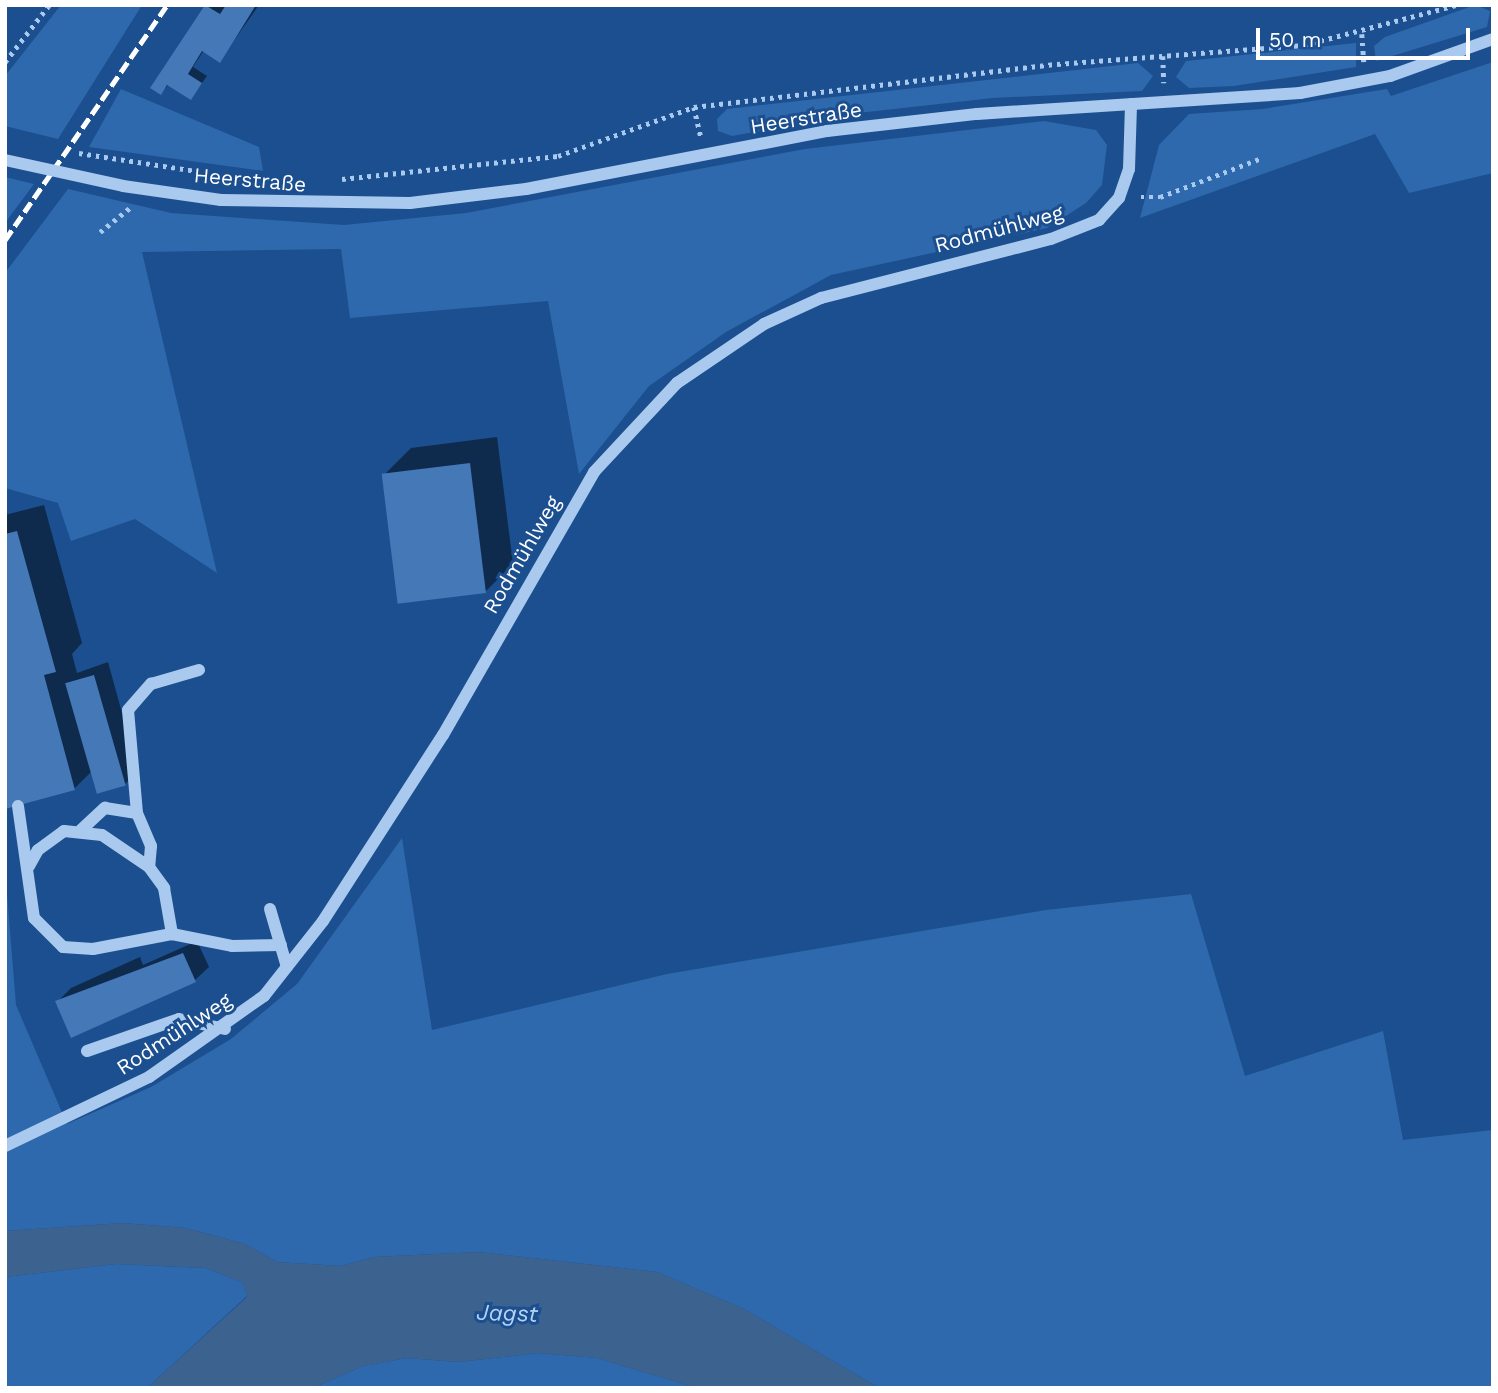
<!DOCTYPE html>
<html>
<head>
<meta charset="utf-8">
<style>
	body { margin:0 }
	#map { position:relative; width:1498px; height:1393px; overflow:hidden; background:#1b4f8f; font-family:"Work Sans",sans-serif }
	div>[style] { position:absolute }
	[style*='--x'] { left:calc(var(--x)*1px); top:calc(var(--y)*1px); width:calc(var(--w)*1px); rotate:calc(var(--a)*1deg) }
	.green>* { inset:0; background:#2e69ad }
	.water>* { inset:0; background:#3c6290 }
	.shadow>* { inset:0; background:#0007 }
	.building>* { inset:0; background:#4478b7; transform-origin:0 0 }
	.path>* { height:4.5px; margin-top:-2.25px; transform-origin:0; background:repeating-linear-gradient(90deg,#a9c9ee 0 3.5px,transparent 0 8.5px) }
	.minor>* { height:12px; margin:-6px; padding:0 6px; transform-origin:6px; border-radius:6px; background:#a9c9ee }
	.rail>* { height:5px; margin-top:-2.5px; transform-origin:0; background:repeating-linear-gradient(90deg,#fff 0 12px,transparent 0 17px) }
	.minor-bridge>* { height:12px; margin:-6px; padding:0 6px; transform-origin:6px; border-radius:6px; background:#a9c9ee }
	span { translate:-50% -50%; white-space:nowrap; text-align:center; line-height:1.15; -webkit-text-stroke:6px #1b4f8f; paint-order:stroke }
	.street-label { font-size:21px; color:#fff }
	.water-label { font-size:23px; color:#b5d3f5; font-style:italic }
	.frame { position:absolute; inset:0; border:7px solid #fff; pointer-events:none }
	.scale { position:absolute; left:1256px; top:28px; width:214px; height:32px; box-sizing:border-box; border:4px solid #fff; border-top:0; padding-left:9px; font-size:21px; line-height:24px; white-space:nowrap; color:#fff; -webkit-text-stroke:5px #1b4f8f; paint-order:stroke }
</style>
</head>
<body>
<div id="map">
	<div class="green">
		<div style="clip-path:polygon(61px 5px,142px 5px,58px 139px,5px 126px,5px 76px)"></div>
		<div style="clip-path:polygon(1475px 5px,1490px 11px,1487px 27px,1376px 61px,1374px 46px,1385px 37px)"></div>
		<div style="clip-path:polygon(1356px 43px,1356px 67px,1234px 86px,1189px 88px,1176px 77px,1186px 61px)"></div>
		<div style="clip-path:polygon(1493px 62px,1493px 173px,1409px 193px,1375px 134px,1140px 218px,1159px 145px,1189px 114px,1263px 109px,1387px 89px,1391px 96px)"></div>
		<div style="clip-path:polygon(1138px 63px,1153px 76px,1142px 91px,993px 98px,858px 113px,732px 136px,718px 131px,717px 119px,727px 109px)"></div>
		<div style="clip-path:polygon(121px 89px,259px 147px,263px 171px,89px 147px)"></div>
		<div style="clip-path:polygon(1044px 121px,1096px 130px,1107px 145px,1102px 185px,1086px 203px,1047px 228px,831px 275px,726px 332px,649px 386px,579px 474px,548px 301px,350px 318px,341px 249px,142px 252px,217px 573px,135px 519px,71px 541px,58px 503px,5px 488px,5px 273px,68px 189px,171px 213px,344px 225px,466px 213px,805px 149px)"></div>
		<div style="clip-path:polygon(5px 177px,34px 184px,5px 223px)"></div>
		<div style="clip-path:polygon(402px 838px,432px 1030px,667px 974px,1046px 910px,1191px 894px,1245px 1076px,1383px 1031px,1403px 1140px,1493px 1130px,1493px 1388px,879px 1388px,744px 1309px,657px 1272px,478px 1252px,374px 1257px,340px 1266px,277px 1262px,245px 1244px,185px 1228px,123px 1223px,5px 1231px,5px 869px,16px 1005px,67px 1124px,151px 1087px,231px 1039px,297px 984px)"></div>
		<div style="clip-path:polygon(116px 1264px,206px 1268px,243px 1283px,247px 1296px,147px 1388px,5px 1388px,5px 1277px)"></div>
		<div style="clip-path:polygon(538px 1353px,597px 1358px,697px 1388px,313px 1388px,363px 1366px,407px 1358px,458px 1362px)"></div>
	</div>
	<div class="water">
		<div style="clip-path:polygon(123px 1223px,185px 1228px,245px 1244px,277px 1262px,340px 1266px,374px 1257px,478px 1252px,657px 1272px,744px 1309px,879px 1388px,697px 1388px,597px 1358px,538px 1353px,458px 1362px,407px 1358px,363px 1366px,313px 1388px,147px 1388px,247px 1297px,243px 1283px,206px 1268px,116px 1264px,5px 1277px,5px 1231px)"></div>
	</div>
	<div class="shadow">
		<div style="clip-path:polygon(207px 5px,259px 5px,220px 60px,204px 50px,193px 67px,207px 76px,191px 98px,169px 84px,161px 93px,153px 88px)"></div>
		<div style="clip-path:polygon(497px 437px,513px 564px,486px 591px,384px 475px,411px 448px)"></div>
		<div style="clip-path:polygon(44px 505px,82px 643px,72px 654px,77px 673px,108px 662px,138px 771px,124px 785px,91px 772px,74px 789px,5px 808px,5px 515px)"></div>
		<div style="clip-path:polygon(197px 941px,209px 967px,195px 980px,57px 1002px,71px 988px,140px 957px,143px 965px)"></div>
	</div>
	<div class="building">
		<div style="clip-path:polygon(205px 5px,220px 14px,226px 5px,256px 5px,220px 63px,202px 51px,188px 74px,202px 83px,191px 100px,167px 85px,161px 95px,150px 88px)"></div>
		<div style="left:470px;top:463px;width:131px;height:89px;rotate:83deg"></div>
		<div style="clip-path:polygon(17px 531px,56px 672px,44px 675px,75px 790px,5px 809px,5px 534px)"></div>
		<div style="left:94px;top:675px;width:115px;height:30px;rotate:74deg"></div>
		<div style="clip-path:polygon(183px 953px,196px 982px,71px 1038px,55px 1001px)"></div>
	</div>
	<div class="path">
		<div style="--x:1362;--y:34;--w:28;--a:86"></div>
		<div style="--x:1163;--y:56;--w:27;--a:88"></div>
		<div style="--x:5;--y:62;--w:72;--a:-52.3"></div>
		<div style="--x:694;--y:107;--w:31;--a:77"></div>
		<div style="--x:79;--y:153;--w:166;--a:8.7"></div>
		<div style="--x:342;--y:179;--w:217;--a:-6.1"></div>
		<div style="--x:558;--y:156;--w:145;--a:-19.8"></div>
		<div style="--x:694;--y:107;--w:366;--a:-6.8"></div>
		<div style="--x:1057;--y:64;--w:248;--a:-4.4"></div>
		<div style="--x:1304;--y:45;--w:158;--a:-14.7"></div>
		<div style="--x:1141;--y:197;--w:19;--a:0"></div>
		<div style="--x:1160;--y:197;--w:106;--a:-21"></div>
		<div style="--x:100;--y:232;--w:40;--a:-39"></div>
	</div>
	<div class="minor">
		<div style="--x:123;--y:186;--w:99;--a:8.1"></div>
		<div style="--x:221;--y:200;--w:189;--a:0.9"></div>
		<div style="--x:410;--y:203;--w:117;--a:-6.9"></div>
		<div style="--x:526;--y:189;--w:307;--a:-10.9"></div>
		<div style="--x:827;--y:131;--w:151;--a:-6.5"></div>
		<div style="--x:977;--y:114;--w:324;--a:-3.7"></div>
		<div style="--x:1300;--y:93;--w:92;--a:-10.7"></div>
		<div style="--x:1390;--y:76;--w:109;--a:-19.8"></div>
		<div style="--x:18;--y:806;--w:113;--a:81.9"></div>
		<div style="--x:34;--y:918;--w:41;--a:45"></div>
		<div style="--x:63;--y:947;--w:30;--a:4"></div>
		<div style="--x:93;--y:949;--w:80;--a:-10.8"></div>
		<div style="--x:172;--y:934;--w:61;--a:11.3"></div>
		<div style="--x:232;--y:946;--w:49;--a:-1.2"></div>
		<div style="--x:137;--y:813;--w:103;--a:-95"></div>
		<div style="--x:128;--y:710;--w:35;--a:-49"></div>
		<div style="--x:151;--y:684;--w:50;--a:-16.3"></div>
		<div style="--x:81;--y:830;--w:33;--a:-43"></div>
		<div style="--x:105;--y:808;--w:32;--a:9"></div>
		<div style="--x:137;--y:813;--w:36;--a:67"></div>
		<div style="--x:151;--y:846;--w:21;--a:95"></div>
		<div style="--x:29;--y:866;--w:18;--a:-61"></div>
		<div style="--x:38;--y:850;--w:32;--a:-36"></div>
		<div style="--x:64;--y:831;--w:38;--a:6"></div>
		<div style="--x:102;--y:835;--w:57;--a:34.2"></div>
		<div style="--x:149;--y:867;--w:26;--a:54"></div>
		<div style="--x:164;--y:888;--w:47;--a:80.1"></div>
		<div style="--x:270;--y:909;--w:60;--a:73.7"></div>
		<div style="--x:87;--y:1051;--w:97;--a:-19.2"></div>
		<div style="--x:179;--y:1019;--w:47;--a:12.3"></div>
		<div style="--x:5;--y:1146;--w:160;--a:-25.6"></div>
		<div style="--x:149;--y:1077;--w:141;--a:-35.2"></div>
		<div style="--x:264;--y:996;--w:95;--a:-51.8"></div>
		<div style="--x:323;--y:921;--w:221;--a:-57.2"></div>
		<div style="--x:443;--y:735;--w:303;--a:-60.1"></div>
		<div style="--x:594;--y:472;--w:122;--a:-47"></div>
		<div style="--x:677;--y:383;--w:105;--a:-34.1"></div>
		<div style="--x:764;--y:324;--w:63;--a:-24.5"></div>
		<div style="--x:821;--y:298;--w:237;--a:-14.4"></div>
		<div style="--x:1051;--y:239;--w:52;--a:-21.6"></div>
		<div style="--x:1099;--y:220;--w:30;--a:-48"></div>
		<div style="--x:1119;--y:198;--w:31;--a:-71"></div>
		<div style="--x:1129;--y:169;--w:65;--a:-88.2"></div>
	</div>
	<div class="rail">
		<div style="--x:5;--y:240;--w:285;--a:-55.4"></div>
	</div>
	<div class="minor-bridge">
		<div style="--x:5;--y:160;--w:121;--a:12.4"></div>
	</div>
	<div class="street-label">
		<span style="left:806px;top:118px;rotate:-9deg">Heerstraße</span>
		<span style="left:250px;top:180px;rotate:5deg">Heerstraße</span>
		<span style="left:999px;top:229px;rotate:-15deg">Rodmühlweg</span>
		<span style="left:522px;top:555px;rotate:-60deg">Rodmühlweg</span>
		<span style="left:174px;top:1034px;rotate:-33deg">Rodmühlweg</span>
	</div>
	<div class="water-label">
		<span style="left:507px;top:1314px;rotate:2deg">Jagst</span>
	</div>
	<div class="frame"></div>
	<div class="scale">50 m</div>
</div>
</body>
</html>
